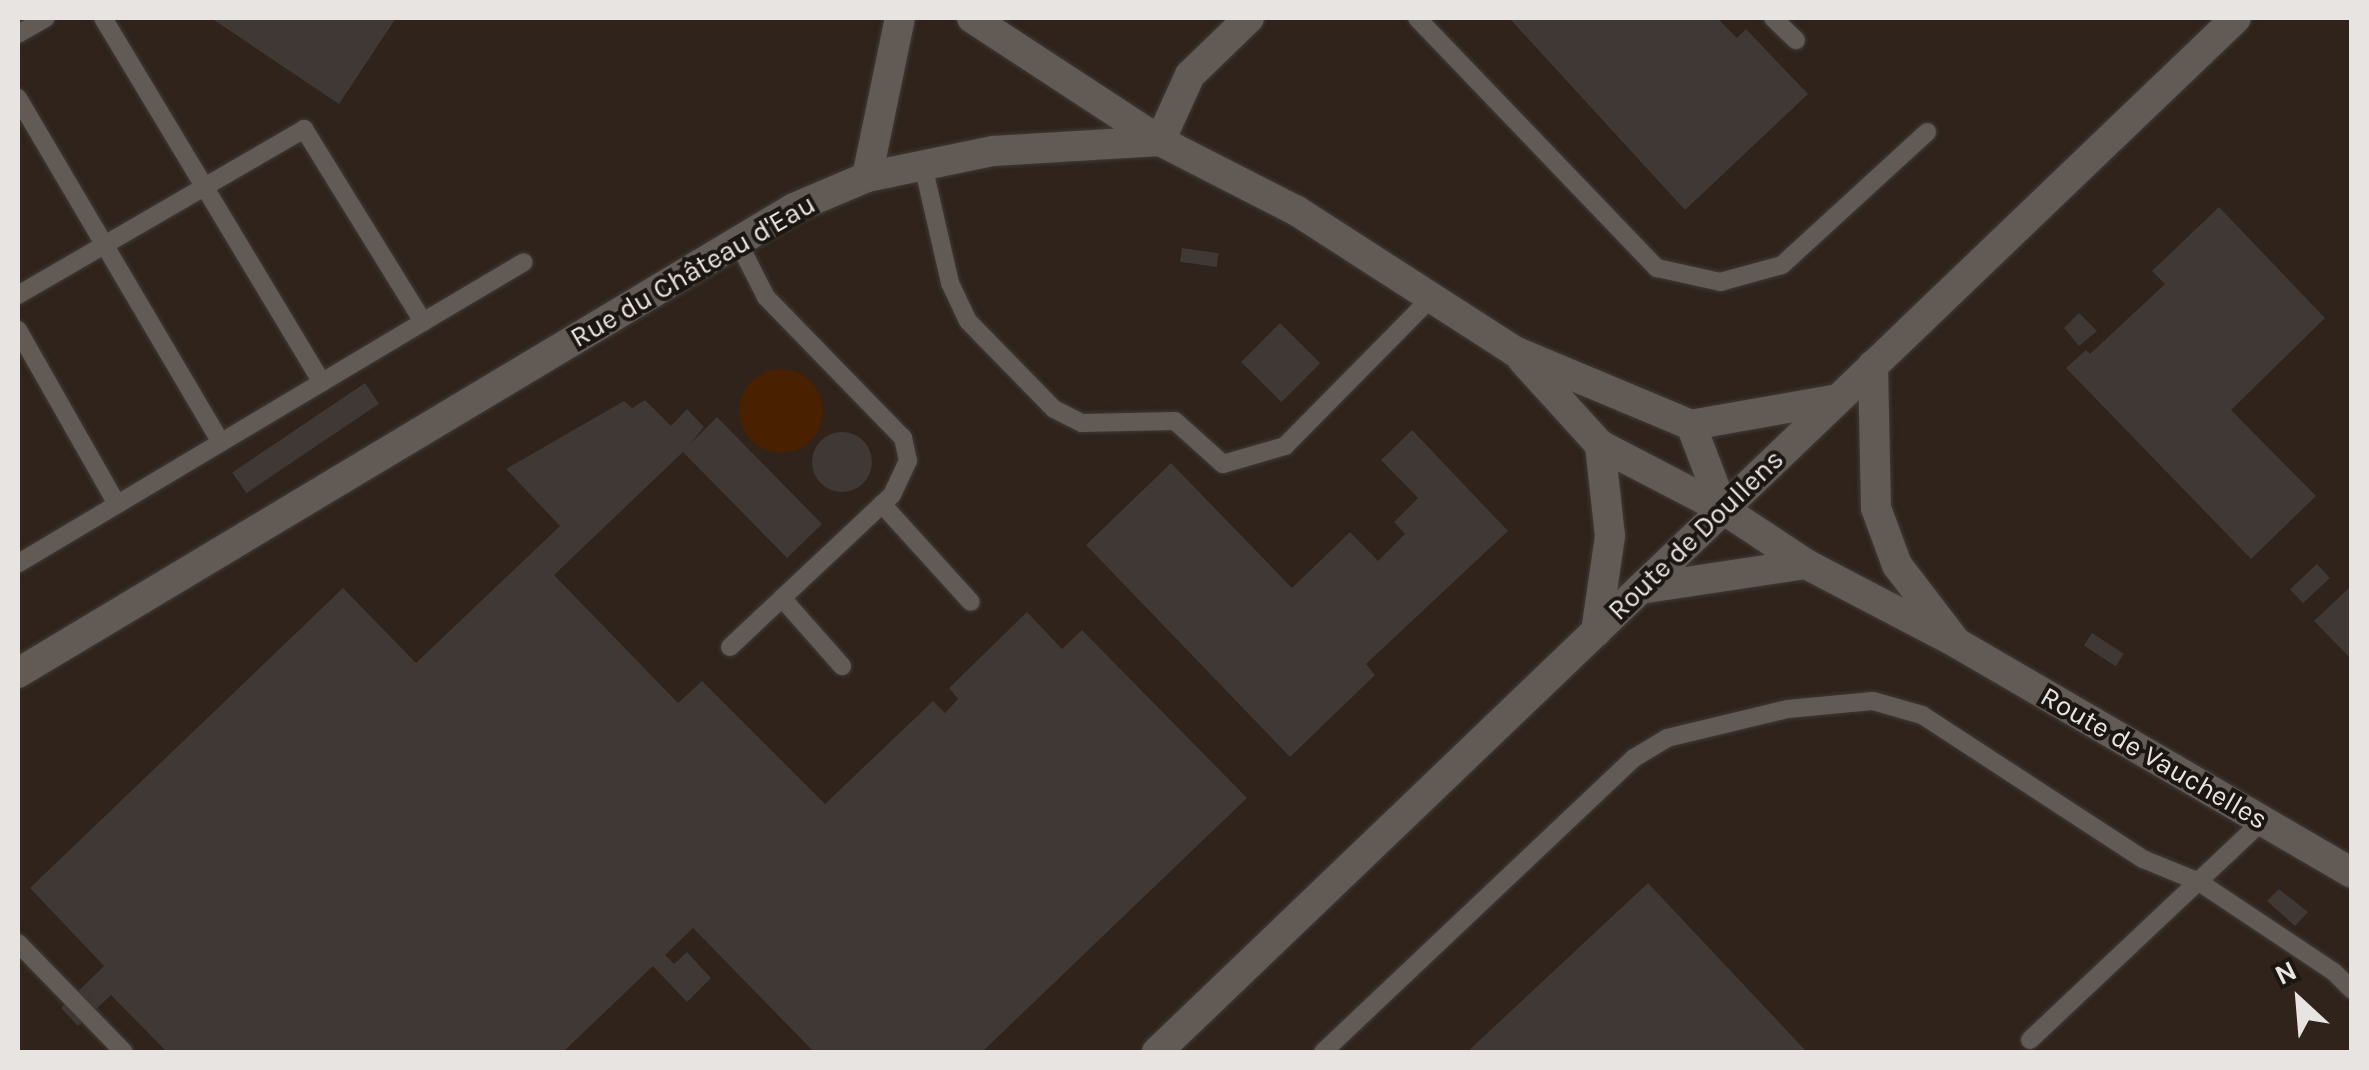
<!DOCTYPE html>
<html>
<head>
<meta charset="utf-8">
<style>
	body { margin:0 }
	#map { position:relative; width:2369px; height:1070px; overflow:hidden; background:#251f1b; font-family:Karla,sans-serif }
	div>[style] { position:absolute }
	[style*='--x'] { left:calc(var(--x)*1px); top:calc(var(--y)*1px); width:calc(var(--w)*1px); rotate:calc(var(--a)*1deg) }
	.built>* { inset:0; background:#2f231b; transform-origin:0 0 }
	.green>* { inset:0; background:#492000 }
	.round { border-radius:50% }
	.building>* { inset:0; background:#3f3834; transform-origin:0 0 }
	.roads { filter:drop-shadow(0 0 2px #3e3936) drop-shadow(0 0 2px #3e3936) }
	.service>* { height:18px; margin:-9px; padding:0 9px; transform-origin:9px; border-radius:9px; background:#625a55 }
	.minor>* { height:30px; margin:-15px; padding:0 15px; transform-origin:15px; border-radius:15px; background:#625a55 }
	.tertiary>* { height:30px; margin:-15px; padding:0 15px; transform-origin:15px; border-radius:15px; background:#625a55 }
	span { translate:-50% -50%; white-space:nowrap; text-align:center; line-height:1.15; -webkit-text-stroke:8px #1c1612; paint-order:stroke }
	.street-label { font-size:28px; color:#e8e4e1 }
	.frame { position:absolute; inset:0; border:20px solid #e8e4e1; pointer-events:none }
	.north { position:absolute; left:2249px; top:950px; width:100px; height:100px; -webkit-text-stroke:8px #1c1612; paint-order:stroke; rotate:334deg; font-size:28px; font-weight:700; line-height:40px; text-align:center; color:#e8e4e1 }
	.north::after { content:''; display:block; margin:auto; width:35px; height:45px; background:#e8e4e1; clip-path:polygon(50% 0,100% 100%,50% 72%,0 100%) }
</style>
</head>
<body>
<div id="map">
	<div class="built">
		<div style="left:18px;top:18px;width:2333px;height:1034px"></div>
	</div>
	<div class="green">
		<div class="round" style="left:739px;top:369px;width:84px;height:84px"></div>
	</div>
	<div class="building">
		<div style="clip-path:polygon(211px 18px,396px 18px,339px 104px)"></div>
		<div style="clip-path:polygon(1509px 18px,1717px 18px,1737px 38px,1746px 29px,1808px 94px,1685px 210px)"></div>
		<div style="clip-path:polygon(2219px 207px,2325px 318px,2231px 410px,2316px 496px,2251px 559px,2066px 368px,2086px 350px,2090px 354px,2165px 284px,2152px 271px)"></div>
		<div style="left:1182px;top:248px;width:37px;height:14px;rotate:8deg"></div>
		<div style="clip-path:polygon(2079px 313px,2097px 331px,2079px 346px,2064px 328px)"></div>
		<div style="left:1280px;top:323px;width:57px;height:55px;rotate:45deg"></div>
		<div style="left:365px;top:383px;width:25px;height:160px;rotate:56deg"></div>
		<div style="clip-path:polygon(645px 400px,671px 426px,687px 409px,704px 427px,689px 445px,717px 417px,822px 524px,787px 558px,683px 452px,554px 575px,678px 703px,702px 681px,825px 804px,933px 701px,945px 713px,958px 699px,949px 688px,1027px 612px,1062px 649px,1082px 630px,1247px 798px,982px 1052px,814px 1052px,693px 928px,665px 955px,674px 964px,687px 952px,711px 978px,687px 1002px,653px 966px,563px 1052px,167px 1052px,111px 995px,78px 1026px,61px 1008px,104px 966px,30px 888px,343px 588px,416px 663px,560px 526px,506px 469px,624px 401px,632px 408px)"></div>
		<div style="clip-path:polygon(1412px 430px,1508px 531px,1366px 664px,1375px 675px,1290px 757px,1086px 545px,1171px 463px,1292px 588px,1350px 532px,1378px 561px,1405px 534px,1394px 522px,1418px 498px,1381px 460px)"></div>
		<div class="round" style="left:812px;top:432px;width:60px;height:60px"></div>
		<div style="left:2317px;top:564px;width:19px;height:37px;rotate:47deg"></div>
		<div style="clip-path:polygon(2352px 585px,2352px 660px,2314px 621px)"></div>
		<div style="left:2092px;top:633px;width:38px;height:15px;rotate:33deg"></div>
		<div style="clip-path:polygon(1648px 883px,1807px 1052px,1467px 1052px)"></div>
		<div style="clip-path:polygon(2279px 889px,2308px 912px,2295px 926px,2267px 901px)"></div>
	</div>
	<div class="roads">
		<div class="service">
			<div style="--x:103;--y:18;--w:425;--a:59"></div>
			<div style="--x:1417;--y:18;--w:347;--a:46.2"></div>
			<div style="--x:1657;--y:268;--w:65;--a:12.5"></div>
			<div style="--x:1720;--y:282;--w:64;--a:-15.3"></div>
			<div style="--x:1782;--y:265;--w:197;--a:-42.5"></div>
			<div style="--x:1773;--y:18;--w:32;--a:44"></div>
			<div style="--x:18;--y:34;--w:32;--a:-30"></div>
			<div style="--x:18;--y:98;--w:399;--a:59.5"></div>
			<div style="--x:923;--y:165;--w:121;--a:77.1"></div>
			<div style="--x:950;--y:283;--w:42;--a:64.7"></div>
			<div style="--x:968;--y:321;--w:123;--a:45.7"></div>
			<div style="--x:1054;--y:409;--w:31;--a:27"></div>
			<div style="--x:1082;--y:423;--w:93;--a:-1.2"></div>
			<div style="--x:1175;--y:421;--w:64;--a:41.9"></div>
			<div style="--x:1223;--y:464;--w:65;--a:-16.2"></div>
			<div style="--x:1285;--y:446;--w:208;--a:-45.4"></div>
			<div style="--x:18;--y:295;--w:331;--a:-30.1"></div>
			<div style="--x:304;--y:129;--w:227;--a:58.3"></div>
			<div style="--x:423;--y:322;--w:471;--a:149.2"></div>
			<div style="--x:423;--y:322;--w:117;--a:-30.7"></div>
			<div style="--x:18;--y:330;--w:200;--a:60.4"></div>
			<div style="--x:882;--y:504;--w:132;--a:47.8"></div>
			<div style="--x:782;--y:598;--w:91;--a:48.6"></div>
			<div style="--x:730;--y:647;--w:222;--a:-43.2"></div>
			<div style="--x:892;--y:495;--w:38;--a:-65"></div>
			<div style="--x:908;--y:461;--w:24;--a:-102"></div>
			<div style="--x:903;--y:438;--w:197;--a:-134.2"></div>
			<div style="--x:766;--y:297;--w:62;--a:-117"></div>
			<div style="--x:18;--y:943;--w:152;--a:45.8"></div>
			<div style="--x:2030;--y:1040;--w:319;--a:-43.3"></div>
			<div style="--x:1323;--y:1052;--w:428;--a:-43.4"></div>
			<div style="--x:1634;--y:758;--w:39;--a:-31"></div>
			<div style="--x:1667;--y:738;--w:124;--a:-13.5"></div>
			<div style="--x:1788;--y:709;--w:85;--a:-5.4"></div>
			<div style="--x:1873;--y:701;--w:51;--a:15.9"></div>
			<div style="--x:1922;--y:715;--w:264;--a:33.1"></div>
			<div style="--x:2143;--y:859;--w:61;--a:22.3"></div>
			<div style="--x:2199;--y:882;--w:162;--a:33.7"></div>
			<div style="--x:2334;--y:972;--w:25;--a:45"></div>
		</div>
		<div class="minor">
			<div style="--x:972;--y:18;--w:225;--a:33.2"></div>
			<div style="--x:1160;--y:141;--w:72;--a:-65.6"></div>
			<div style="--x:1190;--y:75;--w:82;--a:-44"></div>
			<div style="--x:867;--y:177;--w:162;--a:-78.3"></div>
			<div style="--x:1522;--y:359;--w:116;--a:47.8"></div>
			<div style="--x:1600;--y:445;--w:139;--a:27.5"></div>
			<div style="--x:1723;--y:509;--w:100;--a:33.5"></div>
			<div style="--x:1806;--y:564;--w:170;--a:27.6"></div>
			<div style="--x:1957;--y:643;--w:457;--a:30.2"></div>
			<div style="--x:1873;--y:365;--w:143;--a:88.8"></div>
			<div style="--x:1876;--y:508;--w:61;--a:69.8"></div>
			<div style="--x:1897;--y:565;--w:91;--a:52.6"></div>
			<div style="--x:1691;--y:425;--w:149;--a:-10"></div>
			<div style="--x:1640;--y:589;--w:168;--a:-8.6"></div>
			<div style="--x:1596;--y:632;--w:97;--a:-81.7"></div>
			<div style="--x:1610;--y:536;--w:92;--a:-96.3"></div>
			<div style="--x:18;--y:673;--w:905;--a:-30.93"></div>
			<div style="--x:794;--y:208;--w:79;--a:-23"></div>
			<div style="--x:867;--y:177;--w:129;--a:-11.7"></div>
			<div style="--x:993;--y:151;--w:167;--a:-3.4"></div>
			<div style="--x:1160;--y:141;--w:154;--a:27.1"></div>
			<div style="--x:1297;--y:211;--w:258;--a:32.8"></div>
			<div style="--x:1514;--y:351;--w:192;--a:22.7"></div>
			<div style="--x:1691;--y:425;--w:90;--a:69.1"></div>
		</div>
		<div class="tertiary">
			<div style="--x:1157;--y:1052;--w:1494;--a:-43.78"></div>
		</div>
	</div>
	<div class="street-label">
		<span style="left:693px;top:271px;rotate:-30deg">Rue du Château d'Eau</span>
		<span style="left:1696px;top:535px;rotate:-44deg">Route de Doullens</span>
		<span style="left:2154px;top:758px;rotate:30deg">Route de Vauchelles</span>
	</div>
	<div class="frame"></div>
	<div class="north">N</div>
</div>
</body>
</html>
